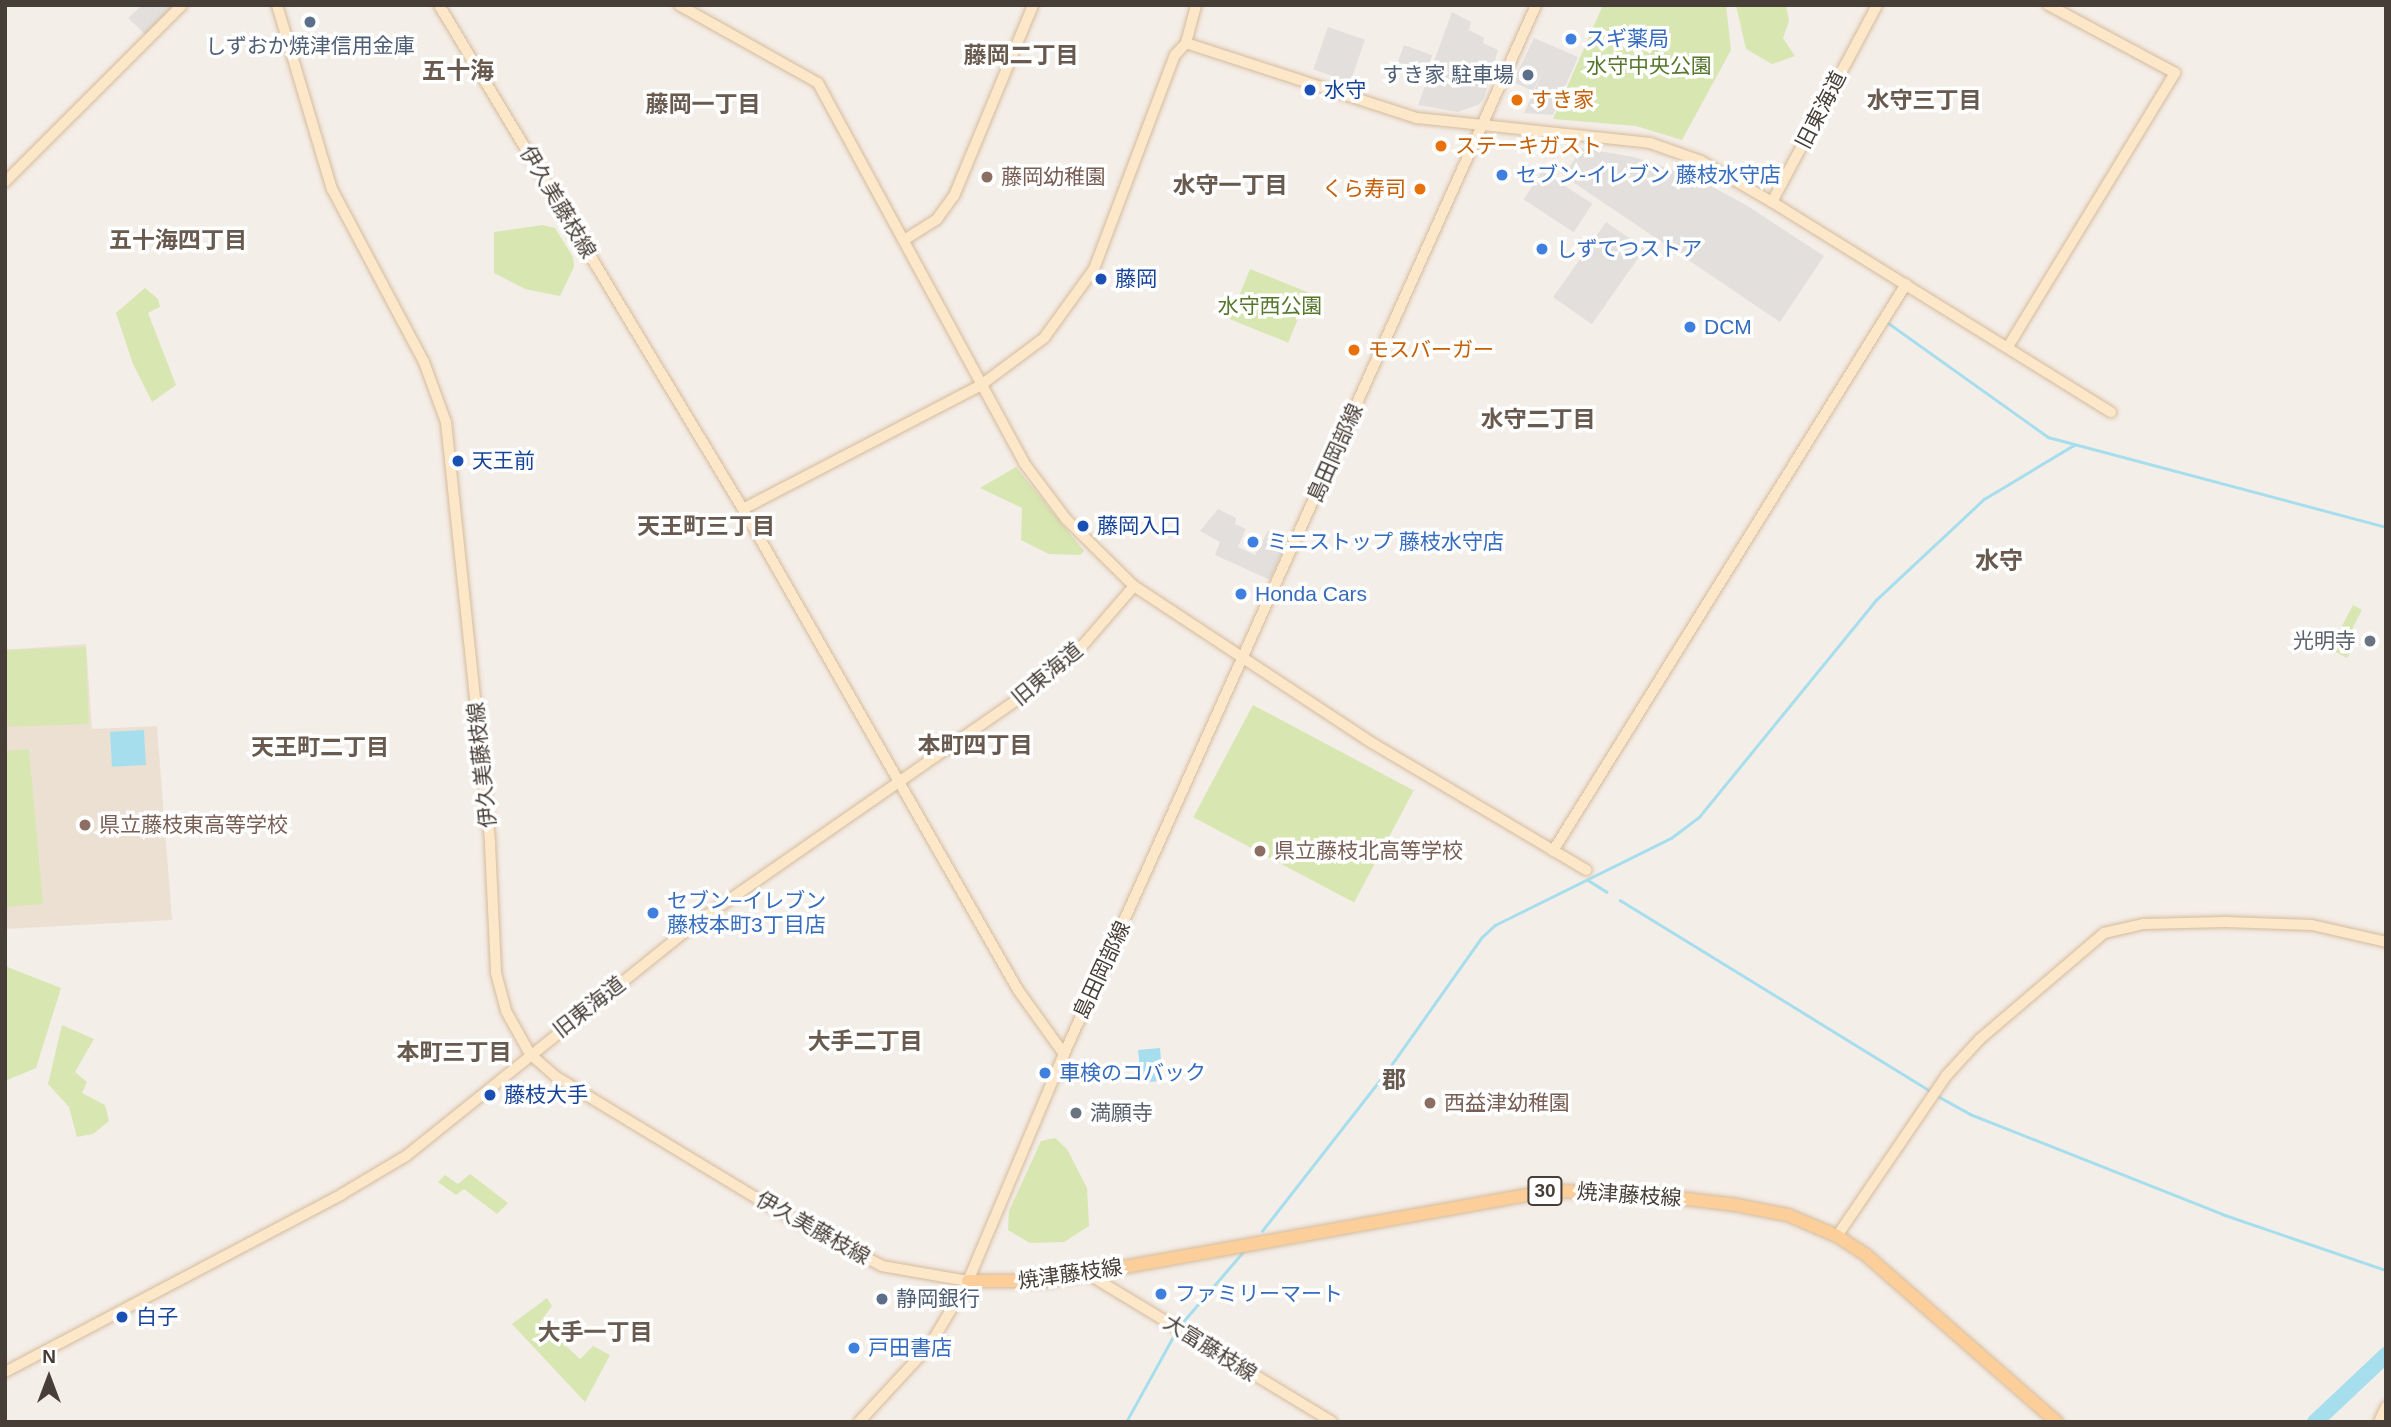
<!DOCTYPE html>
<html>
<head>
<meta charset="utf-8">
<style>
	body { margin:0 }
	#map { position:relative; width:2391px; height:1427px; overflow:hidden; background:#f4eee8; font-family:Helvetica,"Noto Sans JP",sans-serif }
	div>[style] { position:absolute }
	[style*='--x'] { left:calc(var(--x)*1px); top:calc(var(--y)*1px); width:calc(var(--w)*1px); rotate:calc(var(--a)*1deg) }
	.education>* { inset:0; background:#ece0d3 }
	.green>* { inset:0; background:#d8e6b2; transform-origin:0 0 }
	.parking>* { inset:0; background:#e2dfdd; transform-origin:0 0 }
	.water>* { inset:0; background:#a7deee; transform-origin:0 0 }
	.stream>* { height:2.5px; margin:-1.25px; padding:0 1.25px; transform-origin:1.25px; border-radius:1.25px; background:#a7deee }
	.river>* { height:16px; margin:-8px; padding:0 8px; transform-origin:8px; border-radius:8px; background:#a7deee }
	.roads { filter:drop-shadow(0 0 2px #d5bb9c) drop-shadow(0 0 2px #d5bb9c) }
	.secondary>* { height:10px; margin:-5px; padding:0 5px; transform-origin:5px; border-radius:5px; background:#fde7c9 }
	.primary>* { height:12px; margin:-6px; padding:0 6px; transform-origin:6px; border-radius:6px; background:#fbce9a }
	.dots>* { width:19px; height:19px; translate:-50% -50%; box-sizing:border-box; border:4px solid #fff; border-radius:50% }
	span { translate:-50% -50%; white-space:nowrap; text-align:center; line-height:1.15; -webkit-text-stroke:7px #fff; paint-order:stroke }
	.shield-label span { padding:2px 5px; background:#fff; border:2px solid; border-radius:5px; -webkit-text-stroke-width:0 }
	.shield-label { font-size:19px; color:#473e37; font-weight:700 }
	.shop-label { font-size:21px; color:#366cbe }
	.left { translate:0 -50%; text-align:left }
	.service-label { font-size:21px; color:#4e5e75 }
	.right { translate:-100% -50%; text-align:right }
	.park-label { font-size:21px; color:#56772c }
	.transit-label { font-size:21px; color:#164399 }
	.food-label { font-size:21px; color:#c56008 }
	.street-label { font-size:21px; color:#473e37 }
	.education-label { font-size:21px; color:#785e54 }
	.worship-label { font-size:21px; color:#5b616d }
	.neighbourhood-label { font-size:23px; color:#695a4f; font-weight:700 }
	.quarter-label { font-size:24px; color:#695a4f; font-weight:700 }
	.frame { position:absolute; inset:0; border:7px solid #473e37; pointer-events:none }
	.north { position:absolute; left:14px; top:1343px; width:70px; height:70px; -webkit-text-stroke:5px #fff; paint-order:stroke; rotate:0deg; font-size:19px; font-weight:700; line-height:28px; text-align:center; color:#473e37 }
	.north::after { content:''; display:block; margin:auto; width:24px; height:32px; background:#473e37; clip-path:polygon(50% 0,100% 100%,50% 72%,0 100%) }
</style>
</head>
<body>
<div id="map">
	<div class="education">
		<div style="clip-path:polygon(86px 644px,92px 729px,157px 726px,172px 920px,5px 929px,5px 650px)"></div>
	</div>
	<div class="green">
		<div style="clip-path:polygon(1603px 5px,1726px 5px,1731px 50px,1682px 140px,1636px 126px,1553px 119px)"></div>
		<div style="clip-path:polygon(1736px 5px,1786px 5px,1789px 21px,1783px 38px,1795px 56px,1772px 64px,1746px 49px)"></div>
		<div style="clip-path:polygon(543px 225px,555px 228px,573px 257px,574px 267px,560px 296px,525px 289px,494px 273px,494px 232px)"></div>
		<div style="left:1250px;top:269px;width:63px;height:54px;rotate:22deg"></div>
		<div style="clip-path:polygon(145px 288px,158px 299px,160px 307px,148px 313px,176px 385px,152px 402px,133px 364px,116px 313px)"></div>
		<div style="clip-path:polygon(1016px 467px,1084px 551px,1080px 555px,1049px 554px,1021px 540px,1022px 508px,980px 488px)"></div>
		<div style="clip-path:polygon(2353px 605px,2362px 610px,2353px 627px,2349px 643px,2353px 648px,2347px 658px,2330px 649px)"></div>
		<div style="left:86px;top:647px;width:77px;height:81px;rotate:88deg"></div>
		<div style="left:1253px;top:705px;width:182px;height:127px;rotate:28deg"></div>
		<div style="clip-path:polygon(29px 749px,43px 904px,5px 907px,5px 751px)"></div>
		<div style="clip-path:polygon(5px 966px,61px 988px,36px 1068px,5px 1081px)"></div>
		<div style="clip-path:polygon(62px 1025px,94px 1039px,75px 1072px,87px 1082px,82px 1093px,105px 1105px,109px 1121px,93px 1134px,77px 1137px,69px 1107px,48px 1084px)"></div>
		<div style="clip-path:polygon(1055px 1138px,1067px 1149px,1087px 1188px,1089px 1226px,1064px 1242px,1030px 1243px,1008px 1230px,1009px 1211px,1041px 1141px)"></div>
		<div style="clip-path:polygon(470px 1174px,508px 1203px,497px 1214px,464px 1189px,456px 1195px,438px 1182px,445px 1175px,458px 1184px)"></div>
		<div style="clip-path:polygon(547px 1298px,552px 1306px,540px 1322px,580px 1359px,593px 1346px,610px 1355px,585px 1402px,512px 1324px)"></div>
	</div>
	<div class="parking">
		<div style="clip-path:polygon(142px 5px,176px 5px,146px 35px,128px 18px)"></div>
		<div style="clip-path:polygon(1452px 12px,1471px 22px,1469px 30px,1484px 38px,1483px 43px,1498px 50px,1484px 98px,1478px 105px,1458px 112px,1418px 105px)"></div>
		<div style="left:1328px;top:27px;width:39px;height:45px;rotate:19deg"></div>
		<div style="clip-path:polygon(1534px 38px,1578px 57px,1553px 115px,1524px 113px,1544px 69px,1533px 91px,1513px 82px)"></div>
		<div style="left:1404px;top:45px;width:30px;height:18px;rotate:20deg"></div>
		<div style="clip-path:polygon(1581px 148px,1634px 157px,1692px 176px,1746px 205px,1824px 256px,1780px 322px,1564px 176px)"></div>
		<div style="left:1542px;top:171px;width:60px;height:34px;rotate:33deg"></div>
		<div style="left:1606px;top:222px;width:47px;height:92px;rotate:35deg"></div>
		<div style="clip-path:polygon(1218px 509px,1236px 518px,1235px 524px,1246px 529px,1238px 547px,1255px 555px,1268px 531px,1289px 540px,1270px 580px,1215px 555px,1220px 542px,1200px 531px)"></div>
	</div>
	<div class="water">
		<div style="left:144px;top:730px;width:35px;height:34px;rotate:87deg"></div>
		<div style="left:1160px;top:1048px;width:33px;height:22px;rotate:85deg"></div>
	</div>
	<div class="stream">
		<div style="--x:1887;--y:322;--w:198;--a:35.5"></div>
		<div style="--x:2048;--y:437;--w:350;--a:14.9"></div>
		<div style="--x:1588;--y:880;--w:22;--a:32"></div>
		<div style="--x:1620;--y:900;--w:364;--a:31.6"></div>
		<div style="--x:1936;--y:1095;--w:39;--a:29"></div>
		<div style="--x:1970;--y:1114;--w:271;--a:21.6"></div>
		<div style="--x:2222;--y:1214;--w:173;--a:18.9"></div>
		<div style="--x:1262;--y:1231;--w:203;--a:-52"></div>
		<div style="--x:1387;--y:1071;--w:163;--a:-54.7"></div>
		<div style="--x:1481;--y:938;--w:19;--a:-43"></div>
		<div style="--x:1495;--y:925;--w:196;--a:-26.3"></div>
		<div style="--x:1671;--y:838;--w:35;--a:-37"></div>
		<div style="--x:1699;--y:817;--w:280;--a:-50.8"></div>
		<div style="--x:1876;--y:600;--w:148;--a:-43.1"></div>
		<div style="--x:1984;--y:499;--w:105;--a:-31"></div>
		<div style="--x:1181;--y:1324;--w:95;--a:-49.3"></div>
		<div style="--x:1126;--y:1422;--w:99;--a:-61.1"></div>
	</div>
	<div class="river">
		<div style="--x:2315;--y:1422;--w:98;--a:-43.3"></div>
	</div>
	<div class="roads">
		<div class="secondary">
			<div style="--x:277;--y:5;--w:192;--a:73.4"></div>
			<div style="--x:332;--y:189;--w:196;--a:62"></div>
			<div style="--x:424;--y:362;--w:64;--a:69.9"></div>
			<div style="--x:446;--y:422;--w:424;--a:84"></div>
			<div style="--x:490;--y:844;--w:129;--a:87.3"></div>
			<div style="--x:496;--y:973;--w:39;--a:75"></div>
			<div style="--x:506;--y:1011;--w:49;--a:60.8"></div>
			<div style="--x:530;--y:1054;--w:33;--a:41"></div>
			<div style="--x:555;--y:1076;--w:255;--a:31.2"></div>
			<div style="--x:773;--y:1208;--w:123;--a:28"></div>
			<div style="--x:882;--y:1266;--w:87;--a:9.9"></div>
			<div style="--x:439;--y:5;--w:589;--a:58.9"></div>
			<div style="--x:743;--y:509;--w:554;--a:60.24"></div>
			<div style="--x:1018;--y:990;--w:79;--a:54.3"></div>
			<div style="--x:679;--y:5;--w:159;--a:29.3"></div>
			<div style="--x:818;--y:83;--w:432;--a:61.5"></div>
			<div style="--x:1024;--y:463;--w:70;--a:53.1"></div>
			<div style="--x:1066;--y:519;--w:95;--a:44.6"></div>
			<div style="--x:1134;--y:586;--w:287;--a:33.4"></div>
			<div style="--x:1374;--y:744;--w:247;--a:30.7"></div>
			<div style="--x:1186;--y:43;--w:39;--a:-75"></div>
			<div style="--x:5;--y:182;--w:250;--a:-45"></div>
			<div style="--x:1772;--y:202;--w:399;--a:31.8"></div>
			<div style="--x:904;--y:240;--w:39;--a:-32"></div>
			<div style="--x:937;--y:219;--w:29;--a:-54"></div>
			<div style="--x:954;--y:196;--w:207;--a:-67.5"></div>
			<div style="--x:2009;--y:345;--w:319;--a:-58.6"></div>
			<div style="--x:2175;--y:73;--w:144;--a:-151.8"></div>
			<div style="--x:743;--y:509;--w:268;--a:-27.5"></div>
			<div style="--x:981;--y:385;--w:79;--a:-36.7"></div>
			<div style="--x:1044;--y:338;--w:85;--a:-54.1"></div>
			<div style="--x:1094;--y:269;--w:229;--a:-69.3"></div>
			<div style="--x:1175;--y:55;--w:16;--a:-47"></div>
			<div style="--x:1186;--y:43;--w:243;--a:18"></div>
			<div style="--x:1417;--y:118;--w:234;--a:6.1"></div>
			<div style="--x:1650;--y:143;--w:54;--a:19.4"></div>
			<div style="--x:1701;--y:161;--w:82;--a:30"></div>
			<div style="--x:1772;--y:202;--w:223;--a:-61.9"></div>
			<div style="--x:1553;--y:851;--w:668;--a:-58.09"></div>
			<div style="--x:1837;--y:1236;--w:194;--a:-55.7"></div>
			<div style="--x:1946;--y:1076;--w:50;--a:-47.4"></div>
			<div style="--x:1980;--y:1039;--w:163;--a:-40.5"></div>
			<div style="--x:2104;--y:933;--w:41;--a:-12.7"></div>
			<div style="--x:2144;--y:924;--w:81;--a:-1.4"></div>
			<div style="--x:2225;--y:922;--w:87;--a:2"></div>
			<div style="--x:2312;--y:925;--w:76;--a:12.9"></div>
			<div style="--x:1088;--y:1274;--w:285;--a:31.2"></div>
			<div style="--x:5;--y:1372;--w:381;--a:-27.8"></div>
			<div style="--x:342;--y:1194;--w:74;--a:-30.7"></div>
			<div style="--x:406;--y:1156;--w:368;--a:-38.8"></div>
			<div style="--x:693;--y:925;--w:410;--a:-34.8"></div>
			<div style="--x:1030;--y:691;--w:70;--a:-41"></div>
			<div style="--x:1083;--y:645;--w:78;--a:-49.2"></div>
			<div style="--x:859;--y:1422;--w:105;--a:-47.3"></div>
			<div style="--x:930;--y:1345;--w:74;--a:-59.3"></div>
			<div style="--x:968;--y:1281;--w:246;--a:-67.1"></div>
			<div style="--x:1064;--y:1054;--w:1150;--a:-65.77"></div>
			<div style="--x:2379;--y:1422;--w:17;--a:-65"></div>
		</div>
		<div class="primary">
			<div style="--x:968;--y:1281;--w:78;--a:0"></div>
			<div style="--x:1046;--y:1281;--w:511;--a:-10.14"></div>
			<div style="--x:1549;--y:1191;--w:88;--a:1.3"></div>
			<div style="--x:1637;--y:1193;--w:100;--a:6.9"></div>
			<div style="--x:1736;--y:1205;--w:53;--a:10.9"></div>
			<div style="--x:1788;--y:1215;--w:53;--a:23.2"></div>
			<div style="--x:1837;--y:1236;--w:35;--a:33"></div>
			<div style="--x:1866;--y:1255;--w:254;--a:41.2"></div>
		</div>
	</div>
	<div class="dots">
		<div style="left:310px;top:22px;background:#5c6f8a"></div>
		<div style="left:1571px;top:39px;background:#3f7fe0"></div>
		<div style="left:1528px;top:75px;background:#5c6f8a"></div>
		<div style="left:1310px;top:90px;background:#1a4fb4"></div>
		<div style="left:1517px;top:100px;background:#e8710a"></div>
		<div style="left:1441px;top:146px;background:#e8710a"></div>
		<div style="left:1502px;top:175px;background:#3f7fe0"></div>
		<div style="left:987px;top:177px;background:#8d6e63"></div>
		<div style="left:1420px;top:189px;background:#e8710a"></div>
		<div style="left:1542px;top:249px;background:#3f7fe0"></div>
		<div style="left:1101px;top:279px;background:#1a4fb4"></div>
		<div style="left:1690px;top:327px;background:#3f7fe0"></div>
		<div style="left:1354px;top:350px;background:#e8710a"></div>
		<div style="left:458px;top:461px;background:#1a4fb4"></div>
		<div style="left:1083px;top:526px;background:#1a4fb4"></div>
		<div style="left:1253px;top:542px;background:#3f7fe0"></div>
		<div style="left:1241px;top:594px;background:#3f7fe0"></div>
		<div style="left:2370px;top:641px;background:#6b7280"></div>
		<div style="left:85px;top:825px;background:#8d6e63"></div>
		<div style="left:1260px;top:851px;background:#8d6e63"></div>
		<div style="left:653px;top:913px;background:#3f7fe0"></div>
		<div style="left:1045px;top:1073px;background:#3f7fe0"></div>
		<div style="left:490px;top:1095px;background:#1a4fb4"></div>
		<div style="left:1430px;top:1103px;background:#8d6e63"></div>
		<div style="left:1076px;top:1113px;background:#6b7280"></div>
		<div style="left:1161px;top:1294px;background:#3f7fe0"></div>
		<div style="left:882px;top:1299px;background:#5c6f8a"></div>
		<div style="left:122px;top:1317px;background:#1a4fb4"></div>
		<div style="left:854px;top:1348px;background:#3f7fe0"></div>
	</div>
	<div class="shield-label">
		<span style="left:1545px;top:1191px">30</span>
	</div>
	<div class="shop-label">
		<span class="left" style="left:1585px;top:39px">スギ薬局</span>
		<span class="left" style="left:1516px;top:175px">セブン-イレブン 藤枝水守店</span>
		<span class="left" style="left:1556px;top:249px">しずてつストア</span>
		<span class="left" style="left:1704px;top:327px">DCM</span>
		<span class="left" style="left:1267px;top:542px">ミニストップ 藤枝水守店</span>
		<span class="left" style="left:1255px;top:594px">Honda Cars</span>
		<span class="left" style="left:667px;top:913px">セブン−イレブン<br>藤枝本町3丁目店</span>
		<span class="left" style="left:1059px;top:1073px">車検のコバック</span>
		<span class="left" style="left:1175px;top:1294px">ファミリーマート</span>
		<span class="left" style="left:868px;top:1348px">戸田書店</span>
	</div>
	<div class="service-label">
		<span style="left:310px;top:46px">しずおか焼津信用金庫</span>
		<span class="right" style="left:1514px;top:75px">すき家 駐車場</span>
		<span class="left" style="left:896px;top:1299px">静岡銀行</span>
	</div>
	<div class="park-label">
		<span style="left:1649px;top:66px">水守中央公園</span>
		<span style="left:1270px;top:306px">水守西公園</span>
	</div>
	<div class="transit-label">
		<span class="left" style="left:1324px;top:90px">水守</span>
		<span class="left" style="left:1115px;top:279px">藤岡</span>
		<span class="left" style="left:472px;top:461px">天王前</span>
		<span class="left" style="left:1097px;top:526px">藤岡入口</span>
		<span class="left" style="left:504px;top:1095px">藤枝大手</span>
		<span class="left" style="left:136px;top:1317px">白子</span>
	</div>
	<div class="food-label">
		<span class="left" style="left:1531px;top:100px">すき家</span>
		<span class="left" style="left:1455px;top:146px">ステーキガスト</span>
		<span class="right" style="left:1406px;top:189px">くら寿司</span>
		<span class="left" style="left:1368px;top:350px">モスバーガー</span>
	</div>
	<div class="street-label">
		<span style="left:1821px;top:110px;rotate:-63deg">旧東海道</span>
		<span style="left:558px;top:202px;rotate:59deg">伊久美藤枝線</span>
		<span style="left:1335px;top:453px;rotate:-66deg">島田岡部線</span>
		<span style="left:1047px;top:674px;rotate:-40deg">旧東海道</span>
		<span style="left:482px;top:765px;rotate:-96deg">伊久美藤枝線</span>
		<span style="left:1102px;top:970px;rotate:-65deg">島田岡部線</span>
		<span style="left:589px;top:1007px;rotate:-38deg">旧東海道</span>
		<span style="left:1629px;top:1195px;rotate:4deg">焼津藤枝線</span>
		<span style="left:813px;top:1228px;rotate:29deg">伊久美藤枝線</span>
		<span style="left:1070px;top:1274px;rotate:-8deg">焼津藤枝線</span>
		<span style="left:1210px;top:1348px;rotate:32deg">大富藤枝線</span>
	</div>
	<div class="education-label">
		<span class="left" style="left:1001px;top:177px">藤岡幼稚園</span>
		<span class="left" style="left:99px;top:825px">県立藤枝東高等学校</span>
		<span class="left" style="left:1274px;top:851px">県立藤枝北高等学校</span>
		<span class="left" style="left:1444px;top:1103px">西益津幼稚園</span>
	</div>
	<div class="worship-label">
		<span class="right" style="left:2356px;top:641px">光明寺</span>
		<span class="left" style="left:1090px;top:1113px">満願寺</span>
	</div>
	<div class="neighbourhood-label">
		<span style="left:1021px;top:55px">藤岡二丁目</span>
		<span style="left:1924px;top:100px">水守三丁目</span>
		<span style="left:703px;top:104px">藤岡一丁目</span>
		<span style="left:1230px;top:185px">水守一丁目</span>
		<span style="left:178px;top:240px">五十海四丁目</span>
		<span style="left:1538px;top:419px">水守二丁目</span>
		<span style="left:706px;top:526px">天王町三丁目</span>
		<span style="left:975px;top:745px">本町四丁目</span>
		<span style="left:320px;top:747px">天王町二丁目</span>
		<span style="left:865px;top:1041px">大手二丁目</span>
		<span style="left:454px;top:1052px">本町三丁目</span>
		<span style="left:595px;top:1332px">大手一丁目</span>
	</div>
	<div class="quarter-label">
		<span style="left:458px;top:71px">五十海</span>
		<span style="left:1999px;top:561px">水守</span>
		<span style="left:1394px;top:1080px">郡</span>
	</div>
	<div class="frame"></div>
	<div class="north">N</div>
</div>
</body>
</html>
